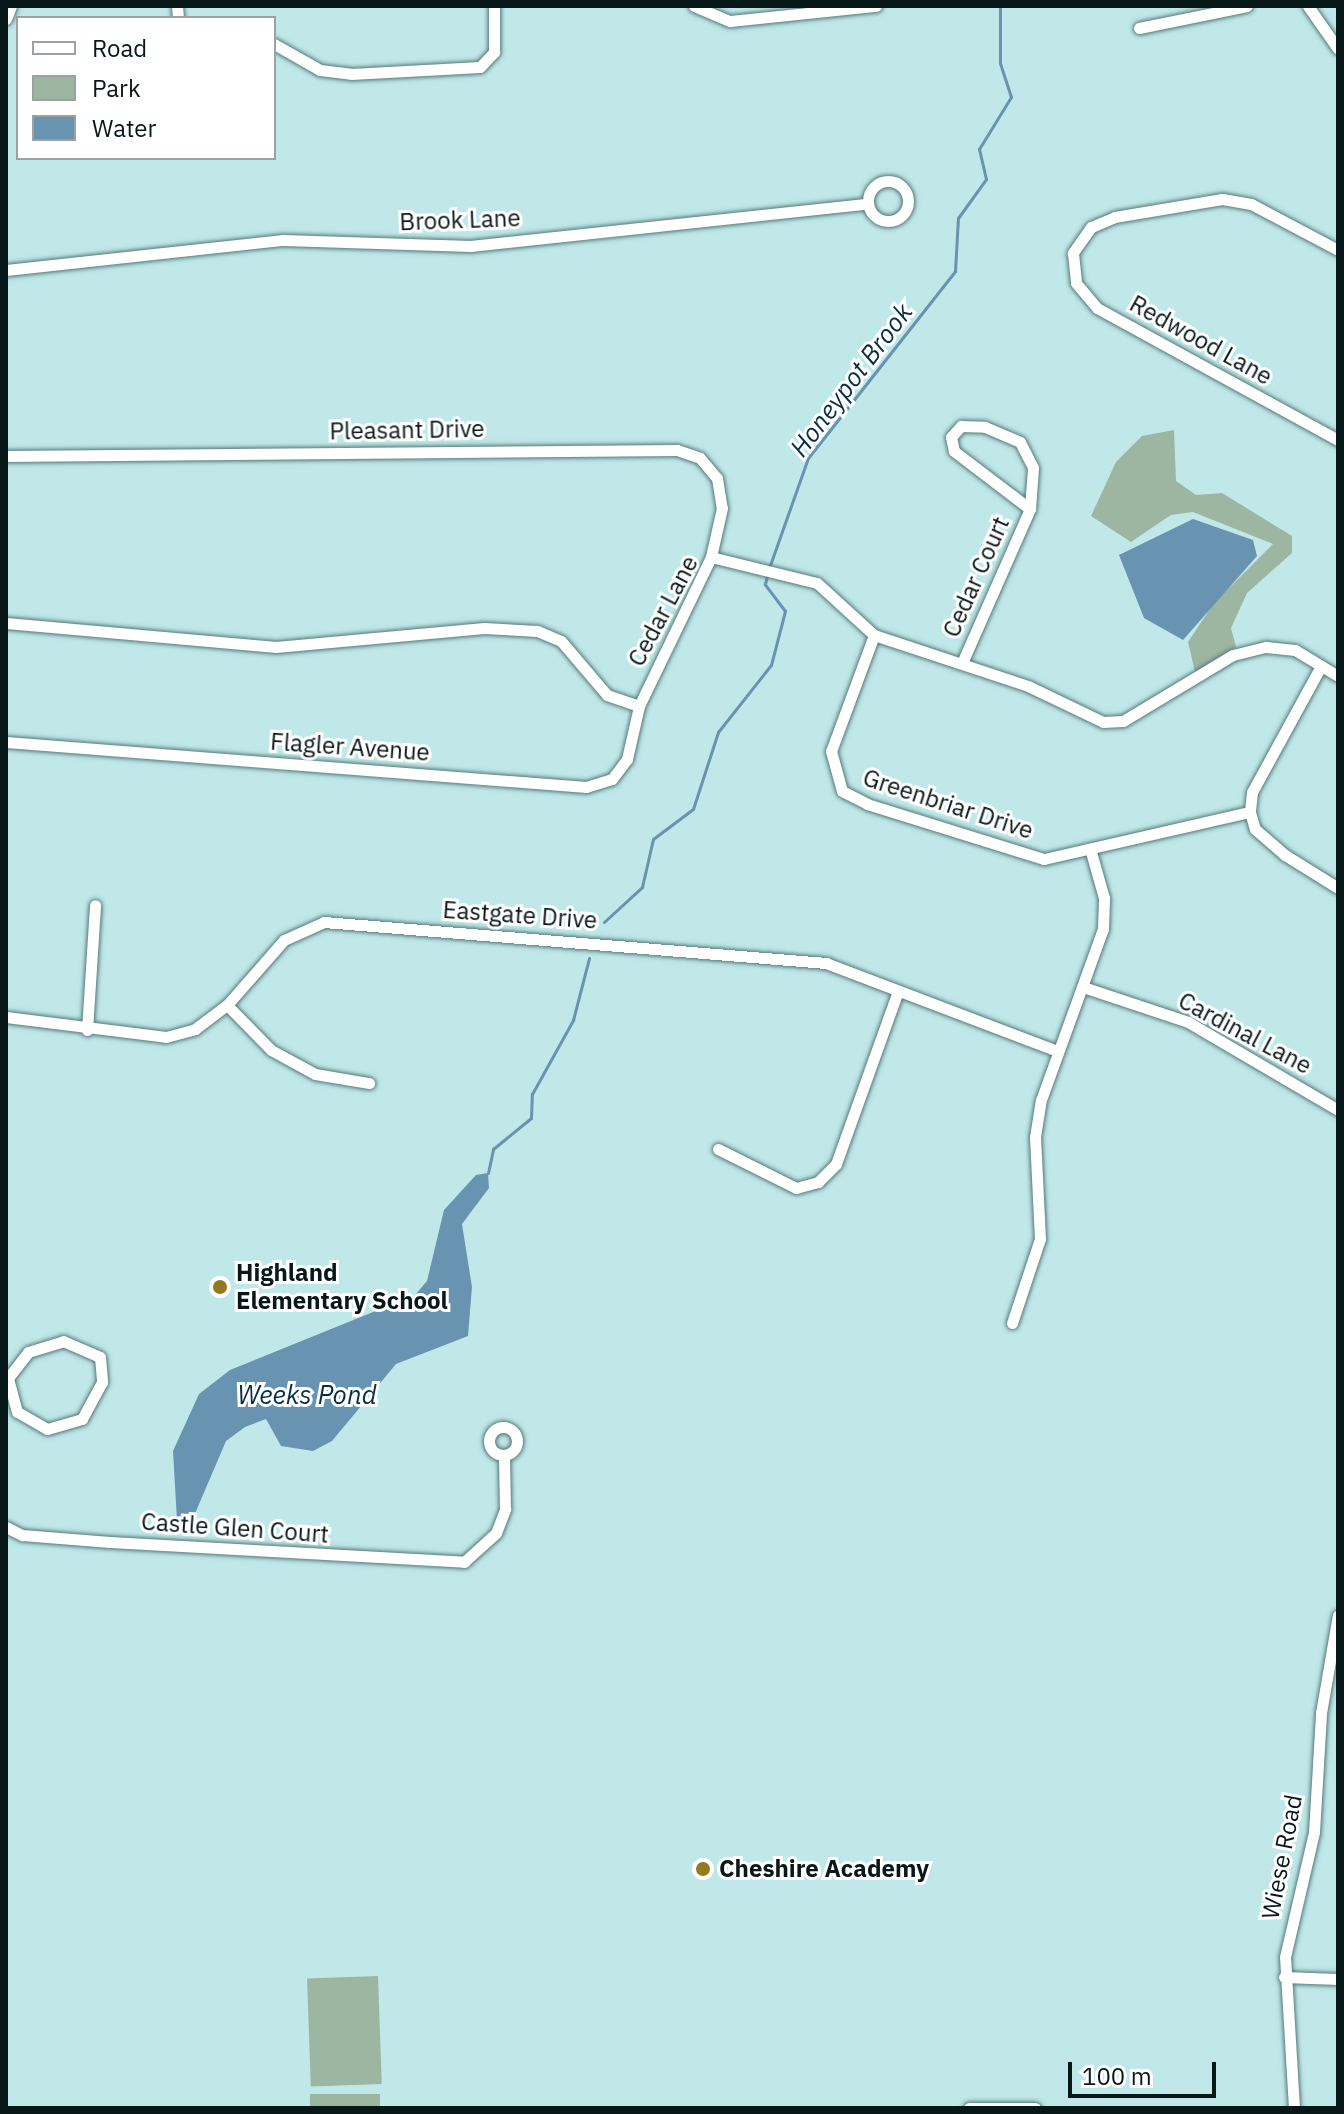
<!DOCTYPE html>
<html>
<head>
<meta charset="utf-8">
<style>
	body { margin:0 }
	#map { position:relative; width:1344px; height:2114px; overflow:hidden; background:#c0e8e8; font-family:"IBM Plex Sans",sans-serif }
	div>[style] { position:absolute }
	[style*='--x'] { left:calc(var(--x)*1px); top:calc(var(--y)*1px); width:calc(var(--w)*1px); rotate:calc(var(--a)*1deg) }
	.green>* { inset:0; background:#9cb6a2; transform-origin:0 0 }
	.water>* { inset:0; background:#6894b2 }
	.stream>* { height:3px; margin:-1.5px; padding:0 1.5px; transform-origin:1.5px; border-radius:1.5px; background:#6894b2 }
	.roads { filter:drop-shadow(0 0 2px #557a79) drop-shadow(0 0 2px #557a79) }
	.minor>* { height:11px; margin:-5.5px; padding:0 5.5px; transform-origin:5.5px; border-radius:5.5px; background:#fff }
	.minor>.ring { margin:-5.5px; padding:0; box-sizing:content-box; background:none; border:11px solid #fff; border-radius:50% }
	.dots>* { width:22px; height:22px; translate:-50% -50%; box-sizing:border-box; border:4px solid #fff; border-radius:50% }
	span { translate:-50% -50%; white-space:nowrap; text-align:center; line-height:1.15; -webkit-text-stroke:6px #fff; paint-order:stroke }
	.street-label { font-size:24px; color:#081717 }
	.poi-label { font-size:24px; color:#081717; font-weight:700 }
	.left { translate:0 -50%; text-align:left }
	.water-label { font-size:26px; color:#072e43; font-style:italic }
	.frame { position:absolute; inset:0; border:8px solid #081717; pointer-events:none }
	.legend { position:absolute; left:16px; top:16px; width:260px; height:144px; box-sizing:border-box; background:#fff; border:2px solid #9ca2a2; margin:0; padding:10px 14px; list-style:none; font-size:24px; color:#081717 }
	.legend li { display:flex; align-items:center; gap:16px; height:40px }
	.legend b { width:40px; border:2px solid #9ca2a2 }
	.scale { position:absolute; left:1068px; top:2062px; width:148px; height:36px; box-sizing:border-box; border:4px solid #081717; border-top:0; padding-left:10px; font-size:24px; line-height:28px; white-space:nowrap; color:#081717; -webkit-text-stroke:6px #fff; paint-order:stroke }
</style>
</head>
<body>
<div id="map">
	<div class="green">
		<div style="clip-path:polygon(1174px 430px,1176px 481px,1196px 495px,1222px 493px,1292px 536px,1292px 553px,1247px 593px,1231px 628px,1236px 647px,1195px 672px,1188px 642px,1214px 603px,1273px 544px,1193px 512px,1171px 515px,1131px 542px,1091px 516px,1116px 462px,1142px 436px)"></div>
		<div style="left:378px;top:1976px;width:108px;height:71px;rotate:88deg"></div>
		<div style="left:380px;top:2094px;width:14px;height:70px;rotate:90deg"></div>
	</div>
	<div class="water">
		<div style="clip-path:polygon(1193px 519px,1253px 540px,1257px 556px,1183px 640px,1144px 618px,1119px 555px)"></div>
		<div style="clip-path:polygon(488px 1173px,489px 1188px,462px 1224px,472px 1287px,468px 1336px,396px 1364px,332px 1441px,313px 1451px,281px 1446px,266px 1419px,245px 1427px,226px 1441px,191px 1523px,177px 1521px,173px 1451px,199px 1394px,230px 1370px,415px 1295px,427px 1281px,444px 1210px,476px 1175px)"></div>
	</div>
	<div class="stream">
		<div style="--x:769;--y:568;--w:117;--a:-70.5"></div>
		<div style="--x:808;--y:458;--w:238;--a:-51.8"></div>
		<div style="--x:955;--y:271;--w:53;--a:-86.8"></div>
		<div style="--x:958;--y:218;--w:48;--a:-54.3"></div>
		<div style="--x:986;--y:179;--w:31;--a:-103"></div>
		<div style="--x:979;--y:149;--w:61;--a:-58.4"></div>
		<div style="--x:1011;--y:97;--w:36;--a:-108"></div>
		<div style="--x:1000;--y:63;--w:57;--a:-90"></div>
		<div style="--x:604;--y:922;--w:52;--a:-42.6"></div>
		<div style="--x:642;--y:887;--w:49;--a:-77.1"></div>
		<div style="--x:653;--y:839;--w:50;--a:-36.9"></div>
		<div style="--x:693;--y:809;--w:81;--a:-72"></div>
		<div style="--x:718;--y:732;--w:85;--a:-51.7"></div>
		<div style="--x:771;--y:665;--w:56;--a:-75.5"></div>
		<div style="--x:785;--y:611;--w:34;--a:-127"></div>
		<div style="--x:765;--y:584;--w:8;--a:-76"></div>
		<div style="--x:488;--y:1173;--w:25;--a:-78"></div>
		<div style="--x:493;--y:1149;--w:49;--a:-39.2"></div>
		<div style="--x:531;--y:1118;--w:24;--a:-88"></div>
		<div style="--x:532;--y:1094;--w:85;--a:-61"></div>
		<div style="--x:573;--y:1020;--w:64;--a:-75.5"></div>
	</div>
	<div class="roads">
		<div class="minor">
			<div style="--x:177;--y:6;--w:12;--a:85"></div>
			<div style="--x:694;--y:6;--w:39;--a:23"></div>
			<div style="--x:730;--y:21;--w:147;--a:-5.9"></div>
			<div style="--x:1308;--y:6;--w:52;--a:55.1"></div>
			<div style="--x:6;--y:19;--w:14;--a:-69"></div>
			<div style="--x:1139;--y:28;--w:110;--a:-11.5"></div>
			<div style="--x:274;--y:44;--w:53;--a:29.5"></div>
			<div style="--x:320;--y:70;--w:31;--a:7"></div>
			<div style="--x:351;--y:74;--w:129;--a:-3.1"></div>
			<div style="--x:480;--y:67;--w:21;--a:-47"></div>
			<div style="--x:494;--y:52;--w:46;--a:-90"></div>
			<div class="ring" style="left:868px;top:181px;width:29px;height:29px"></div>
			<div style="--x:1338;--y:250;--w:98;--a:-152.1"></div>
			<div style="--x:1251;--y:204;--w:29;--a:-170"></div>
			<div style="--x:1222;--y:199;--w:109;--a:170.5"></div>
			<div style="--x:1115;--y:217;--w:26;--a:157"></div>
			<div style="--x:1091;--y:227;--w:32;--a:125"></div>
			<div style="--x:1073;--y:253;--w:30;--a:84"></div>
			<div style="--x:1076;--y:283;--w:33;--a:50"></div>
			<div style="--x:1097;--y:308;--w:275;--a:28.7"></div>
			<div style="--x:6;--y:270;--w:279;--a:-6.2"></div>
			<div style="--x:283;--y:240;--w:188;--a:1.8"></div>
			<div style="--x:471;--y:246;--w:398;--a:-6.1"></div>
			<div style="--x:961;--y:426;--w:24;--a:2"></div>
			<div style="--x:985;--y:427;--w:38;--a:23"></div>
			<div style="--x:1020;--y:442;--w:29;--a:63"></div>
			<div style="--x:1033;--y:468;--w:41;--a:94.2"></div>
			<div style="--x:1030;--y:509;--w:96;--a:-142.7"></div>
			<div style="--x:954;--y:451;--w:14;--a:-102"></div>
			<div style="--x:951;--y:437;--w:15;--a:-48"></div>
			<div style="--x:6;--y:456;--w:671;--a:-0.51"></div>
			<div style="--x:677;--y:450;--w:24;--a:19"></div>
			<div style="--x:700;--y:458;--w:26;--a:50"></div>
			<div style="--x:717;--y:478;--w:30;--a:81"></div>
			<div style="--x:722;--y:508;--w:50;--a:102.7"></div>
			<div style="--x:711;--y:557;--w:165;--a:115.8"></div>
			<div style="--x:639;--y:706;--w:34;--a:-161"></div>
			<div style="--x:607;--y:695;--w:71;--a:-130.4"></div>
			<div style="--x:561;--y:641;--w:26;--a:-157"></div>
			<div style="--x:537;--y:631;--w:53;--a:-176.8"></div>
			<div style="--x:484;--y:628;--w:209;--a:174.8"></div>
			<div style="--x:276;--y:647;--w:271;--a:-174.9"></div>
			<div style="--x:711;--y:557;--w:109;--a:13.8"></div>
			<div style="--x:817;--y:583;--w:77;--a:42.4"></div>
			<div style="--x:874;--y:635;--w:162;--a:18.3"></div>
			<div style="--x:1028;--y:686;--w:83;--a:25.6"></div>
			<div style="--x:1103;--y:722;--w:20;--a:-3"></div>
			<div style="--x:1123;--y:721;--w:128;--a:-31"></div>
			<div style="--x:1233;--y:655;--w:34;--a:-14"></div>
			<div style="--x:1266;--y:647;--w:29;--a:6"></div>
			<div style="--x:1295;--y:650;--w:50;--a:31.2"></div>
			<div style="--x:874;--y:635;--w:124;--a:110.3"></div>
			<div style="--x:831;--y:751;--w:41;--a:74.6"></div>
			<div style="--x:842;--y:791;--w:28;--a:27"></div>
			<div style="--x:867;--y:804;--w:185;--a:17.3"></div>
			<div style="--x:1044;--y:859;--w:211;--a:-12.9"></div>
			<div style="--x:962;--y:663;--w:168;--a:-66.2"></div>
			<div style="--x:1321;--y:666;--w:144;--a:118.7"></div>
			<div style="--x:1252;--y:792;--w:20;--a:96"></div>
			<div style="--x:1250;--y:812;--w:18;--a:74"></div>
			<div style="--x:1255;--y:829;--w:40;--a:41"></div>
			<div style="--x:1285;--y:855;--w:62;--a:31.9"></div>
			<div style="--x:6;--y:742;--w:582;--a:4.44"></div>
			<div style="--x:586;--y:787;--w:27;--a:-17"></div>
			<div style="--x:612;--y:779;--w:25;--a:-53"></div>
			<div style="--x:627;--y:759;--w:54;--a:-77.2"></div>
			<div style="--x:1083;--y:987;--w:111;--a:18.4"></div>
			<div style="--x:1188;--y:1022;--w:174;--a:30.4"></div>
			<div style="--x:227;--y:1005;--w:63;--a:45.6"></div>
			<div style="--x:271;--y:1050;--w:50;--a:28.6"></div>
			<div style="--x:315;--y:1074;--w:55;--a:9.5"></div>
			<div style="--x:6;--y:1017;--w:161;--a:7.1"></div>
			<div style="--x:166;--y:1037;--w:30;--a:-15"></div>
			<div style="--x:195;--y:1029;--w:40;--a:-37"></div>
			<div style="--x:227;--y:1005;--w:86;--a:-48.8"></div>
			<div style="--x:284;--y:940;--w:44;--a:-24.2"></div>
			<div style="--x:324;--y:922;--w:504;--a:4.67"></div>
			<div style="--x:826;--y:963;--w:248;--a:20.8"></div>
			<div style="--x:87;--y:1030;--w:125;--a:-86.3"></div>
			<div style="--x:718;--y:1149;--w:87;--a:26.6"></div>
			<div style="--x:796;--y:1188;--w:23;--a:-15"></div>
			<div style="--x:818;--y:1182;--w:25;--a:-45"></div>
			<div style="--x:836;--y:1164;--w:184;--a:-70.3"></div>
			<div style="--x:1012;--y:1323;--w:89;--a:-71.6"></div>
			<div style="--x:1040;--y:1239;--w:102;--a:-92.8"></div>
			<div style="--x:1035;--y:1137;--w:37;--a:-81"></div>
			<div style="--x:1041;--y:1100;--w:182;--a:-70.1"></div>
			<div style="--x:1103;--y:929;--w:31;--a:-88"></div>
			<div style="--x:1104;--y:898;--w:48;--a:-105.8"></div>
			<div style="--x:63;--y:1341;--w:40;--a:23.4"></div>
			<div style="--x:100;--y:1357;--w:25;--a:85"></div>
			<div style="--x:102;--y:1382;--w:42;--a:118.4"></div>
			<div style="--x:82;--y:1419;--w:36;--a:164"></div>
			<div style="--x:47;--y:1429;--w:34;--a:-150"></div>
			<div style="--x:17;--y:1412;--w:35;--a:-105"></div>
			<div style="--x:8;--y:1378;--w:33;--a:-52"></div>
			<div style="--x:28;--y:1352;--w:37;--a:-17"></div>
			<div class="ring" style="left:489px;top:1427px;width:17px;height:17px"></div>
			<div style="--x:6;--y:1527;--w:18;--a:27"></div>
			<div style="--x:22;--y:1535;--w:88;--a:4.5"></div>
			<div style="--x:110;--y:1542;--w:355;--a:3.2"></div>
			<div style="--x:464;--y:1562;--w:43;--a:-42.2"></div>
			<div style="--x:496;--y:1533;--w:26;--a:-69"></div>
			<div style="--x:505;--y:1509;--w:53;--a:-91.1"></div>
			<div style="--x:1284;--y:1977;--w:54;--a:2.1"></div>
			<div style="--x:969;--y:2108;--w:66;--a:0"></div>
			<div style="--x:1294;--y:2108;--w:151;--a:-93.4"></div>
			<div style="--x:1285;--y:1957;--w:128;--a:-76.9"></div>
			<div style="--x:1314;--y:1832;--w:119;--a:-86.6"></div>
			<div style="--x:1321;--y:1713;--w:99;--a:-80.2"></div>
		</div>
	</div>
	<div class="dots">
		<div style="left:220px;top:1287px;background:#967820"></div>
		<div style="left:703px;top:1869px;background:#967820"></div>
	</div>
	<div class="street-label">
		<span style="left:460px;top:220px;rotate:-2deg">Brook Lane</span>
		<span style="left:1201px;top:340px;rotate:29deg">Redwood Lane</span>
		<span style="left:407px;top:430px;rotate:-1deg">Pleasant Drive</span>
		<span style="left:976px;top:577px;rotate:-66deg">Cedar Court</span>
		<span style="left:663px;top:611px;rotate:-62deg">Cedar Lane</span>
		<span style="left:350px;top:747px;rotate:4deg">Flagler Avenue</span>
		<span style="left:948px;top:804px;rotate:18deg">Greenbriar Drive</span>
		<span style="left:520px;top:915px;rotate:4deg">Eastgate Drive</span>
		<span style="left:1245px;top:1033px;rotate:28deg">Cardinal Lane</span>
		<span style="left:235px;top:1528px;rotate:4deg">Castle Glen Court</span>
		<span style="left:1282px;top:1857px;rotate:-79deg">Wiese Road</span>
	</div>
	<div class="poi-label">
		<span class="left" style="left:236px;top:1287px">Highland<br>Elementary School</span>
		<span class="left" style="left:719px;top:1869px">Cheshire Academy</span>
	</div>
	<div class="water-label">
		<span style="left:851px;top:380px;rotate:-53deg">Honeypot Brook</span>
		<span style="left:307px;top:1395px">Weeks Pond</span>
	</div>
	<div class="frame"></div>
	<ul class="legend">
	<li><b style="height:10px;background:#fff"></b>Road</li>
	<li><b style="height:22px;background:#9cb6a2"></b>Park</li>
	<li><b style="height:22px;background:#6894b2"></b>Water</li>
	</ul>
	<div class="scale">100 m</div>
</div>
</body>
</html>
